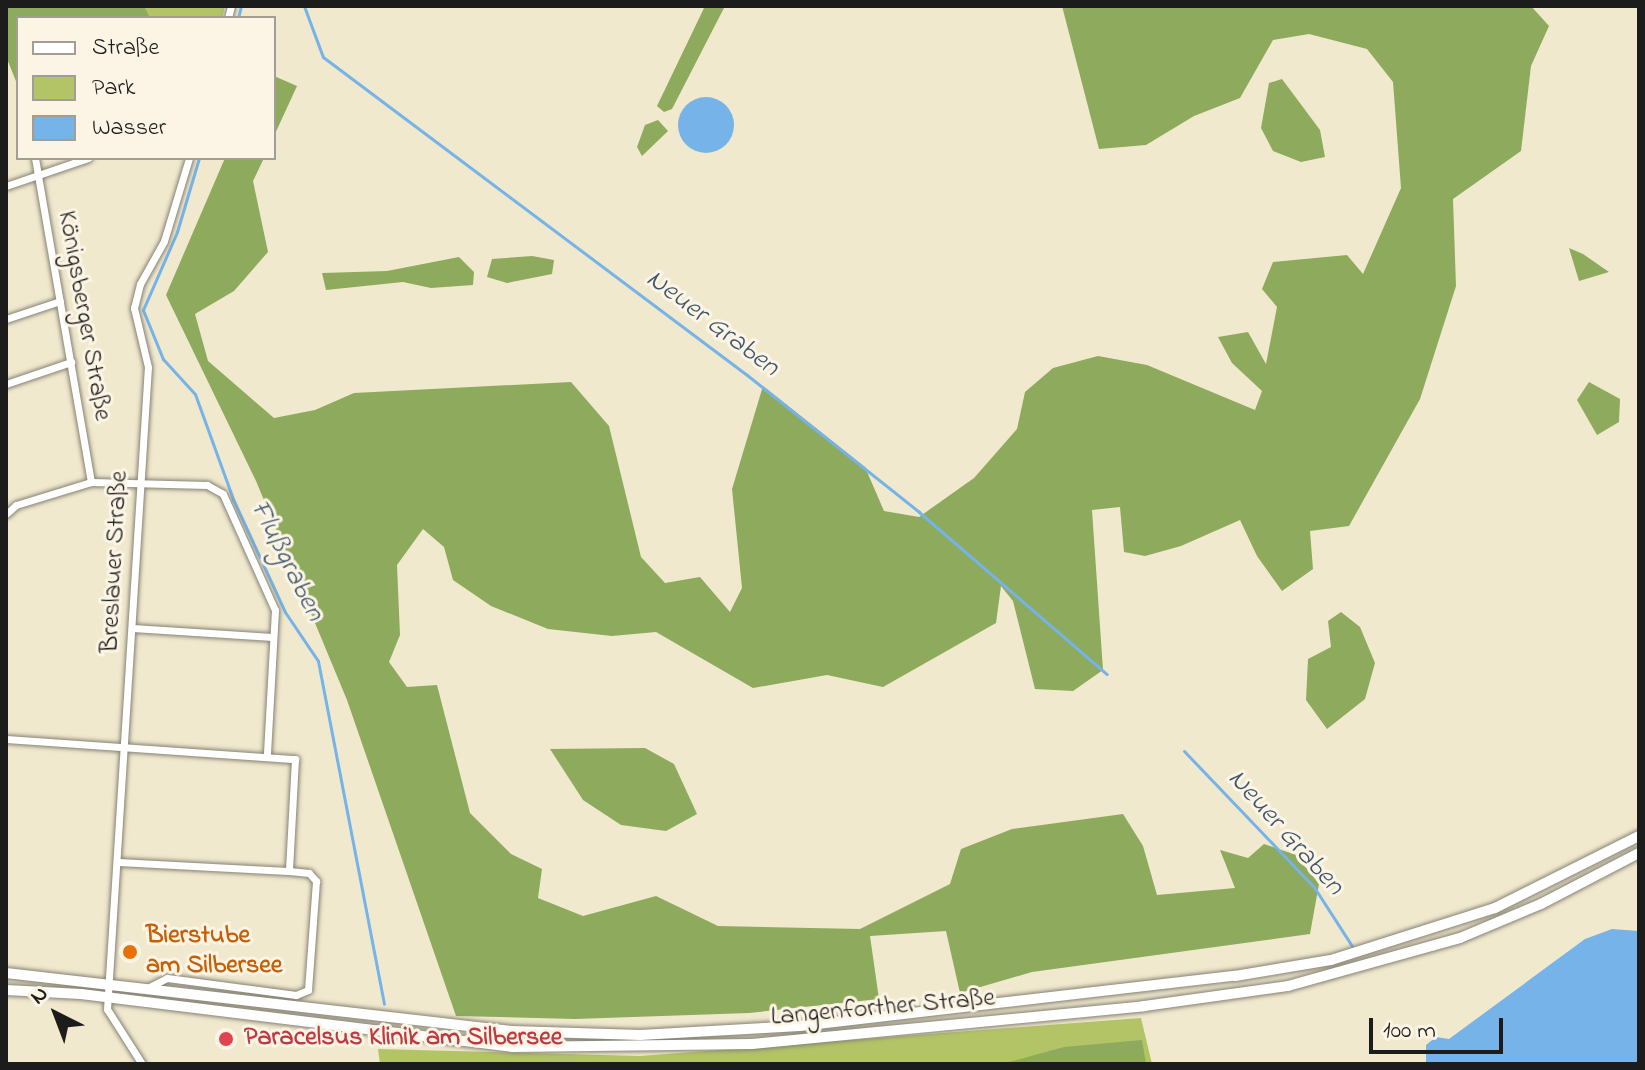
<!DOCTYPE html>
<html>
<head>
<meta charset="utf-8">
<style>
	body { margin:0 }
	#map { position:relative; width:1645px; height:1070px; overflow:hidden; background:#f1e9ce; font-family:"Indie Flower",sans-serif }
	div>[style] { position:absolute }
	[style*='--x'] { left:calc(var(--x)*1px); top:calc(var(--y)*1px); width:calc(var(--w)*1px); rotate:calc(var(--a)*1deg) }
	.green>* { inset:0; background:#b3c467 }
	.forest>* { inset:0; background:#8eaa5c }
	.water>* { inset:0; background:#75b3e8 }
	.round { border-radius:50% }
	.stream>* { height:3px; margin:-1.5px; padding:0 1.5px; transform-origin:1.5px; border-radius:1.5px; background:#75b3e8 }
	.roads { filter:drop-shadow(0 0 2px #868275) drop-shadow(0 0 2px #868275) }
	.street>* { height:7px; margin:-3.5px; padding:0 3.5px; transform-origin:3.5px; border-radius:3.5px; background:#fff }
	.secondary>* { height:10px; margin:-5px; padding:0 5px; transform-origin:5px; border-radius:5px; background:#fff }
	.dots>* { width:22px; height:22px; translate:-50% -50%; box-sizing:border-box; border:4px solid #fcf5e5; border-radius:50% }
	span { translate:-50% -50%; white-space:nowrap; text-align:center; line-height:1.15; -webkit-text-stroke:6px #fcf5e5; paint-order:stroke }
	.street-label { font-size:26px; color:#1c1c1c }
	.food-label { font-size:26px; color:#c56008; font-weight:700 }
	.left { translate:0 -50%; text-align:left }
	.health-label { font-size:26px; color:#be3a42; font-weight:700 }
	.water-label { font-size:28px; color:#40586e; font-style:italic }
	.frame { position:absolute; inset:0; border:8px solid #1c1c1c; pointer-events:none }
	.legend { position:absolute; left:16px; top:16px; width:260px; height:144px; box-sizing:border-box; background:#fcf5e5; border:2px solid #a29e95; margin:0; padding:10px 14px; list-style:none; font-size:24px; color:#1c1c1c }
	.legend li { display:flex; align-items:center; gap:16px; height:40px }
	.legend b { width:40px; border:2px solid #a29e95 }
	.north { position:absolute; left:16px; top:974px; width:80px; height:80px; -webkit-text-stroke:6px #fcf5e5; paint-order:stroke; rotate:318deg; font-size:22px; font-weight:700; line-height:32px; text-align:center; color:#1c1c1c }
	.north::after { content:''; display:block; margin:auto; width:28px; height:36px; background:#1c1c1c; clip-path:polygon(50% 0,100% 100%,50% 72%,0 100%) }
	.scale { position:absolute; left:1369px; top:1018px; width:134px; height:36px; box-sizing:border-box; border:4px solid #1c1c1c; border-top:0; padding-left:10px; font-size:24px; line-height:28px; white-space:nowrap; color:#1c1c1c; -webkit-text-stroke:6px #fcf5e5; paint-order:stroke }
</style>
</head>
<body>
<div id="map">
	<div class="green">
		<div style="clip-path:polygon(6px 6px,225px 6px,222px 18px,18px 18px,18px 86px,6px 56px)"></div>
		<div style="clip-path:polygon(1141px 1018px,1152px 1064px,380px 1064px,378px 1049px,640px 1056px)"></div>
	</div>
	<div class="forest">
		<div style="clip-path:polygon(6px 6px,144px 6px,150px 18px,18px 18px,18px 86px,6px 56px)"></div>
		<div style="clip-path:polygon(705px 6px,725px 6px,672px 109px,664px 112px,657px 106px)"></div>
		<div style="clip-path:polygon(1062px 6px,1531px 6px,1549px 26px,1531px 66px,1521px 151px,1453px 199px,1456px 286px,1420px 399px,1349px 526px,1310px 531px,1313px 569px,1282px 591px,1257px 556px,1240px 520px,1181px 546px,1145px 556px,1124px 552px,1120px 507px,1092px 510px,1103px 670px,1073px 691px,1035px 689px,1013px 601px,1001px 586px,996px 623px,883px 687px,827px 675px,753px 688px,656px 632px,612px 636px,548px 629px,491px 606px,453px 580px,444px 547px,423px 529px,397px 565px,400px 635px,389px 662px,407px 687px,437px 685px,470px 813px,511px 854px,542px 869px,538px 898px,583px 916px,656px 896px,718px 926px,860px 929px,950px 884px,961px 849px,1012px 829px,1123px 814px,1143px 846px,1157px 895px,1235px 888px,1220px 850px,1248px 858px,1264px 844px,1296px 855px,1319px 884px,1310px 934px,1032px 972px,960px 993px,946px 931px,870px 936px,879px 999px,749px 1013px,575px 1019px,456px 1016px,347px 700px,256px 481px,166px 295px,225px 158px,264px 158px,253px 181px,268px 252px,234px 291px,195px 314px,208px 361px,274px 418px,315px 410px,354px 393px,571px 382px,609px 426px,641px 557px,665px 583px,700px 577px,730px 612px,742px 588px,732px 489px,763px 386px,865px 467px,884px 511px,919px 517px,974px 478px,1017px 429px,1025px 392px,1053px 368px,1098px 356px,1147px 365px,1255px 410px,1262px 391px,1232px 363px,1218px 337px,1248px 332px,1266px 364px,1277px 307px,1262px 289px,1273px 262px,1347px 255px,1363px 274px,1401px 188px,1393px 82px,1367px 49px,1309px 34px,1273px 40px,1240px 98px,1194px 116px,1146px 145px,1099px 149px)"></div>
		<div style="clip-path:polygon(274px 76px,297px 86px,274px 136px)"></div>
		<div style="clip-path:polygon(1282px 79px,1320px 130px,1325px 157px,1301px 162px,1273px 151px,1261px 128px,1269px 83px)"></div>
		<div style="clip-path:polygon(658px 120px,668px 131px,642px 156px,637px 147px,645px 125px)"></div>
		<div style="clip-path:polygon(1569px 248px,1583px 254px,1609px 272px,1579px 281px)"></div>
		<div style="clip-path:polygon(532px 256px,554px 260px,552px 274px,507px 283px,487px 277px,492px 259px)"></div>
		<div style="clip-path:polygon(459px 257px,474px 272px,473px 285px,431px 288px,403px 282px,326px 290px,322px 273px,387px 271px)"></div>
		<div style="clip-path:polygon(1589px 382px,1620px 399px,1619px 422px,1597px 435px,1577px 400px)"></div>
		<div style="clip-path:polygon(1341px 612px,1360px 627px,1375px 663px,1365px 699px,1327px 729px,1306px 700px,1308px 659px,1331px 647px,1328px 621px)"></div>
		<div style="clip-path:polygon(645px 748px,674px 764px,697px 814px,666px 831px,621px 825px,583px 800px,550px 749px)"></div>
		<div style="clip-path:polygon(1142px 1040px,1146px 1064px,1002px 1064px,1064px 1047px)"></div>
	</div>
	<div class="water">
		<div class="round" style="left:678px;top:97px;width:56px;height:56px"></div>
		<div style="clip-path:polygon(1612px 929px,1639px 931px,1639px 1064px,1426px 1064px,1426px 1045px,1436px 1037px,1449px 1039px,1585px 939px)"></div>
	</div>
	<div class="stream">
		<div style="--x:304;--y:6;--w:54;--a:69.6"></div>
		<div style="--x:323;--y:57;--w:530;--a:36.87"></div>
		<div style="--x:747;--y:375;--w:220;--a:38.5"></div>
		<div style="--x:919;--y:512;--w:248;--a:40.8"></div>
		<div style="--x:238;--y:18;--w:12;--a:-76"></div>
		<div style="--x:199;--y:158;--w:77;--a:106.6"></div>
		<div style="--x:177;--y:232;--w:85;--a:113.6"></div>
		<div style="--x:143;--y:310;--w:53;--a:67.8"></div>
		<div style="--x:163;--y:359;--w:47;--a:47.6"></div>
		<div style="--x:195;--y:394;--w:112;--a:70.1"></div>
		<div style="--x:233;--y:499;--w:124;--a:65.3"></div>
		<div style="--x:285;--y:612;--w:59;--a:56"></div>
		<div style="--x:318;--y:661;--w:349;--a:79.1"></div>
		<div style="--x:1184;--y:751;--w:188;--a:46.3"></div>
		<div style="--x:1314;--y:887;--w:70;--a:57.2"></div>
	</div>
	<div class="roads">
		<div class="street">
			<div style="--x:228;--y:18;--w:12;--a:-76"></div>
			<div style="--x:35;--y:158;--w:329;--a:80.2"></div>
			<div style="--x:6;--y:186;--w:87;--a:-18.9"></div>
			<div style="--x:6;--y:319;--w:57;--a:-18.4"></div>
			<div style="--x:6;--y:384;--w:69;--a:-18.7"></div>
			<div style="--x:6;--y:514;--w:13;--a:-42"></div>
			<div style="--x:16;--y:505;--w:78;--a:-17"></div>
			<div style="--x:91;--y:482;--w:116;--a:1.5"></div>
			<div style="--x:207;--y:485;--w:18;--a:29"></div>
			<div style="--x:223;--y:494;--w:127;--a:65.9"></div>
			<div style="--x:275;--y:610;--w:144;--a:93.2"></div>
			<div style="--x:132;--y:628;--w:141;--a:3.7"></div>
			<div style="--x:6;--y:739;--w:290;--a:4"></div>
			<div style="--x:295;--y:759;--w:112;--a:93.1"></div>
			<div style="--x:289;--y:871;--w:20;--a:6"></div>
			<div style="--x:309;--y:873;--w:11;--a:49"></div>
			<div style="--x:316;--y:881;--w:109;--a:94.2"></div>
			<div style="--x:308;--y:990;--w:13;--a:157"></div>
			<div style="--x:296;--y:995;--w:130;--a:-172.5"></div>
			<div style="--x:167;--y:978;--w:20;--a:153"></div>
			<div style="--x:117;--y:862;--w:172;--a:3"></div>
			<div style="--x:142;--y:1064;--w:65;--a:-122.5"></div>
			<div style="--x:107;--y:1009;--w:643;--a:-86.35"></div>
			<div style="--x:148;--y:367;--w:61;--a:-103.3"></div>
			<div style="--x:134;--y:308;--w:25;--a:-76"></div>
			<div style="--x:140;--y:284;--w:49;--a:-60.8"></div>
			<div style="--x:164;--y:241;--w:87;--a:-73.2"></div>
		</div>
		<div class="secondary">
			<div style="--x:6;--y:973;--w:509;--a:6.54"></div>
			<div style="--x:512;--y:1031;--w:128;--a:1.8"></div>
			<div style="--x:640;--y:1035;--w:160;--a:-3.2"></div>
			<div style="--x:800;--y:1026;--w:438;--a:-6.6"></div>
			<div style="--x:1235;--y:976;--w:97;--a:-9.5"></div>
			<div style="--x:1331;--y:960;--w:172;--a:-17.6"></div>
			<div style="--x:1495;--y:908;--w:161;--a:-26.6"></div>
			<div style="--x:6;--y:990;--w:75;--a:3.1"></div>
			<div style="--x:81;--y:994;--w:434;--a:7"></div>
			<div style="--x:512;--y:1047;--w:240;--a:-0.7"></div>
			<div style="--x:752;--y:1044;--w:394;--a:-5.5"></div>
			<div style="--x:1144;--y:1006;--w:145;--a:-7.9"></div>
			<div style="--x:1288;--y:986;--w:179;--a:-15.6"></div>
			<div style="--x:1460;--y:938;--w:88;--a:-22.8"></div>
			<div style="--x:1541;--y:904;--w:110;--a:-27.5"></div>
		</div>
	</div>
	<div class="dots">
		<div style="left:130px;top:952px;background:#e8710a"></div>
		<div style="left:226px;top:1039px;background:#e0444e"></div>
	</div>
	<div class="street-label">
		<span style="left:83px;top:316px;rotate:80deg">Königsberger Straße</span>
		<span style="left:116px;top:562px;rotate:-87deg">Breslauer Straße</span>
		<span style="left:883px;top:1009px;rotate:-5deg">Langenforther Straße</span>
	</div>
	<div class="food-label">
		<span class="left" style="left:146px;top:952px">Bierstube<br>am Silbersee</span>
	</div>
	<div class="health-label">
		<span class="left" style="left:244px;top:1039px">Paracelsus Klinik am Silbersee</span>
	</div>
	<div class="water-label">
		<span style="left:712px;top:324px;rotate:37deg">Neuer Graben</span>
		<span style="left:286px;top:561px;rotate:63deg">Flußgraben</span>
		<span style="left:1285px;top:833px;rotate:48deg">Neuer Graben</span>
	</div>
	<div class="frame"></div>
	<ul class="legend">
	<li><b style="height:10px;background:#fff"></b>Straße</li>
	<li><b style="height:22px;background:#b3c467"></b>Park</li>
	<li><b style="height:22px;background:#75b3e8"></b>Wasser</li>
	</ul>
	<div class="north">N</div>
	<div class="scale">100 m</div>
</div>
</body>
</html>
